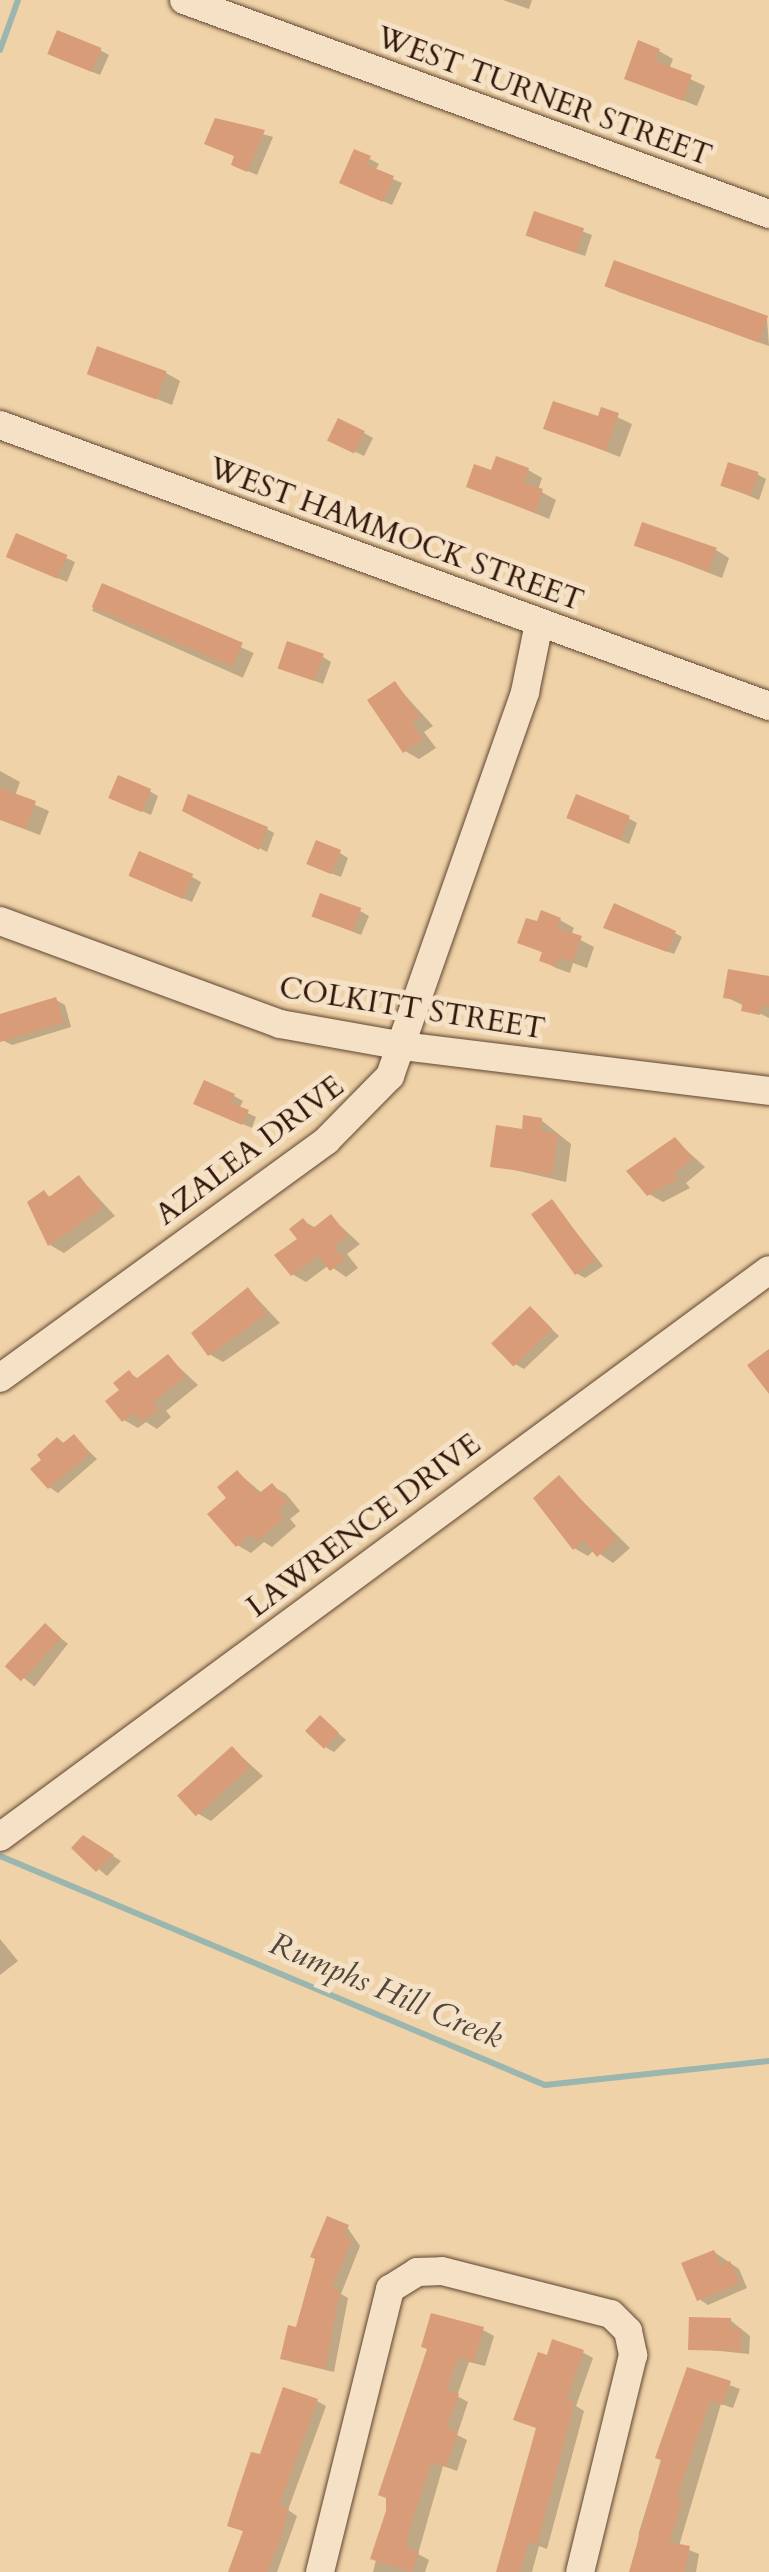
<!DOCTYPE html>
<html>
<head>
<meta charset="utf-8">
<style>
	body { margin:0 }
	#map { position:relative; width:769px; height:2572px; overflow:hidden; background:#efd2a7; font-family:Cardo,serif }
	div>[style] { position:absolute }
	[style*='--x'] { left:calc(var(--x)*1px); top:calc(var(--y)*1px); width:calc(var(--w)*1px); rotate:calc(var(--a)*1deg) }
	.shadow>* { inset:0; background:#0003; transform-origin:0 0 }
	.stream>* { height:6px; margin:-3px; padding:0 3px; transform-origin:3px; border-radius:3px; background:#9bb6ae }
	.building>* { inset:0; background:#d89c79; transform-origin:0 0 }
	.roads { filter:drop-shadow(0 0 2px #604531) drop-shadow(0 0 2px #604531) }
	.minor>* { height:28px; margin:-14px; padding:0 14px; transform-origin:14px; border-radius:14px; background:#f5e2c6 }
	span { translate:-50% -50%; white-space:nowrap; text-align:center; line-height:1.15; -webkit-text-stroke:10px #f5e2c6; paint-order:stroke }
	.street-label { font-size:30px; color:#31160a }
	.water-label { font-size:32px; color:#51463b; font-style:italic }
</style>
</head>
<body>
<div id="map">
	<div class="shadow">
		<div style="clip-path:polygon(503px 0,532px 0,529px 9px)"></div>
		<div style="clip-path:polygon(100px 50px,109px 55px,100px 75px,59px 58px)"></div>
		<div style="clip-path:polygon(659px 51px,673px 59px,669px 69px,705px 86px,697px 106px,627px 78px)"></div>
		<div style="clip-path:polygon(217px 121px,273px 137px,257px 175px,243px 169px)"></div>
		<div style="clip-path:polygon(370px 159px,379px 164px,375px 171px,402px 183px,392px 205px,351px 187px)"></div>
		<div style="clip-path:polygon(536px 214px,592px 235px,585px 256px,538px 240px)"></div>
		<div style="clip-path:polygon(615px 263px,767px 319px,769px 346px,619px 292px,607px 285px)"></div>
		<div style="clip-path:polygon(91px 373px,166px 373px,180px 381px,172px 405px)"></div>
		<div style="clip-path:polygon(602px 410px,632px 424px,620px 457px,546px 428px,599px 420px)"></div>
		<div style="clip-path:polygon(364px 433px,373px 438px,364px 456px,339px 444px)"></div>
		<div style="clip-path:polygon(528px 470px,542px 478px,538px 490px,556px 500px,549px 519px,469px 486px,493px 473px)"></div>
		<div style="clip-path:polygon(757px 474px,766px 479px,759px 500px,723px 485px)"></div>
		<div style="clip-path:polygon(17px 536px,75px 562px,67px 582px,18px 561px)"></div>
		<div style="clip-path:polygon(637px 545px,716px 550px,729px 558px,722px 578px)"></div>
		<div style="left:103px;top:586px;width:165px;height:27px;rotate:24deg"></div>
		<div style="clip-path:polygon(323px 657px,331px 662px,323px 684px,280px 667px)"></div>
		<div style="clip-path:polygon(395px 684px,433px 726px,424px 732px,436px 748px,419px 759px,405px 751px)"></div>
		<div style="clip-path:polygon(0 771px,20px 782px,15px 796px,49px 811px,40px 835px,0 820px)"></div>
		<div style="clip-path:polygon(149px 791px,158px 796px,151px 815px,120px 802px)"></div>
		<div style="clip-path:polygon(185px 810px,267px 829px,274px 833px,267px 852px)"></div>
		<div style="clip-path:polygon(628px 818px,637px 823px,629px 844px,577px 822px)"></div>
		<div style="clip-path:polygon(340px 853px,348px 858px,341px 877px,318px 868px)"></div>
		<div style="clip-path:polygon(192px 877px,201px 882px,192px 902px,140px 880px)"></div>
		<div style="clip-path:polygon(360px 911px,369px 916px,361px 935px,323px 920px)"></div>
		<div style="clip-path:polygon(560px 920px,574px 928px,571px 935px,594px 947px,587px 968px,573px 963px,570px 973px,556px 968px,542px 960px,544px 953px,520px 942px,538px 924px)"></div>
		<div style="clip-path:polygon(613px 931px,675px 933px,682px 937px,674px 954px)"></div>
		<div style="clip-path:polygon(769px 979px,769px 1018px,726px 997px)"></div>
		<div style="clip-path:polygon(56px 1000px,65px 1005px,71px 1027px,12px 1045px,2px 1040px,0 1017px)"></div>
		<div style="clip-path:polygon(234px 1096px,243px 1101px,239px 1109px,256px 1117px,252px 1128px,205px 1108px)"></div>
		<div style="clip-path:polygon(541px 1120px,571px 1144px,566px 1182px,493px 1165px)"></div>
		<div style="clip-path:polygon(675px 1140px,705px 1167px,686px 1183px,690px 1188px,663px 1202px,649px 1194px)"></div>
		<div style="clip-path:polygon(80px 1178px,115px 1216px,64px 1253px,50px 1245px,30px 1203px,44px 1193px,52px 1198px)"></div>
		<div style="clip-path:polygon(552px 1202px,603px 1266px,585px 1278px,576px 1273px)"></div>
		<div style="clip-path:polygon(331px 1217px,360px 1244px,347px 1254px,358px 1268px,346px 1277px,329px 1265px,306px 1282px,292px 1274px,303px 1221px,316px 1228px)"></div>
		<div style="clip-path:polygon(249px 1290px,280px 1323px,223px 1362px,209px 1354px)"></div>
		<div style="clip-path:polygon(530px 1309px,559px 1336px,524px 1369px,515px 1364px)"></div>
		<div style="clip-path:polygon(168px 1357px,198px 1385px,166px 1411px,171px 1417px,157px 1429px,146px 1422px,138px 1428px,124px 1420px,129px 1373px,139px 1379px)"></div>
		<div style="clip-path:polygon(74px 1437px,97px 1459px,58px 1493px,49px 1487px,58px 1440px,66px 1444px)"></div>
		<div style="clip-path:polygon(238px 1473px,263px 1494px,272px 1486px,286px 1494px,300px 1511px,290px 1519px,296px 1526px,272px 1547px,264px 1542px,251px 1553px,237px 1545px,230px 1499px)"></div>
		<div style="clip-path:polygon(559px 1478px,630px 1548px,613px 1563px,594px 1550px,588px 1556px,574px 1548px)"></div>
		<div style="left:45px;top:1626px;width:29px;height:54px;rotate:38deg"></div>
		<div style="clip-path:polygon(321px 1718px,346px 1740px,334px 1752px,325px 1747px)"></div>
		<div style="clip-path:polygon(233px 1749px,263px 1776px,211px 1821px,197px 1813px)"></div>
		<div style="clip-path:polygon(84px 1838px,121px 1861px,107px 1876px,74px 1848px)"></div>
		<div style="clip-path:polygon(0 1939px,18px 1961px,0 1975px)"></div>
		<div style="clip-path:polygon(347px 2227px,360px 2246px,341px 2294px,348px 2298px,334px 2372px,292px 2362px,283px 2357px)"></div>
		<div style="clip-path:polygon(714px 2252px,739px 2269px,747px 2288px,708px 2305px,699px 2299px)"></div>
		<div style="clip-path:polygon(730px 2320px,750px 2336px,749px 2354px,691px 2348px)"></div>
		<div style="clip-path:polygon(483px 2330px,494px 2336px,485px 2366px,469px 2362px,457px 2396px,468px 2402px,457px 2435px,467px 2440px,457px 2471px,443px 2466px,418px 2554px,429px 2560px,425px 2572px,373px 2572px,429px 2349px)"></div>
		<div style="clip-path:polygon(582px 2352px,593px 2358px,576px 2406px,584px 2411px,547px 2549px,539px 2546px,532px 2572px,498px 2572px,539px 2429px,516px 2419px,548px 2358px)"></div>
		<div style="clip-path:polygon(689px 2370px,740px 2389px,733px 2408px,721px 2404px,679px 2546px,699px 2554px,696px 2572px,635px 2572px,639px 2532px)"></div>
		<div style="clip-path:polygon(317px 2401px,326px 2406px,288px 2510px,297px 2516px,277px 2572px,231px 2572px,245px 2532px,230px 2525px,262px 2458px)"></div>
	</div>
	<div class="stream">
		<div style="--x:0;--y:50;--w:53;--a:-70.2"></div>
		<div style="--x:0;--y:1856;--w:591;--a:22.79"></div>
		<div style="--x:545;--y:2085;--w:225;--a:-6.1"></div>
	</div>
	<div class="building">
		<div style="left:57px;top:30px;width:48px;height:26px;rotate:22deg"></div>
		<div style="clip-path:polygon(638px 40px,660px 49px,655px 61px,692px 75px,683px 101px,624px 79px)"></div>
		<div style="clip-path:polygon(215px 118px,265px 130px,247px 172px,231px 165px,234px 156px,204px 144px)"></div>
		<div style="clip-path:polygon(354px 149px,371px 156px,367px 165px,394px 176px,383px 202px,339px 183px)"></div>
		<div style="left:534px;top:211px;width:53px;height:26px;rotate:19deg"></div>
		<div style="left:614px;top:260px;width:164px;height:28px;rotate:20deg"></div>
		<div style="left:97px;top:346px;width:74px;height:30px;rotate:20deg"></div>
		<div style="clip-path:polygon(553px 401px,598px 416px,601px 407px,619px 413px,606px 451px,543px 429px)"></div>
		<div style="left:338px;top:418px;width:30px;height:25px;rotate:26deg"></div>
		<div style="clip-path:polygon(496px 456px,529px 468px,524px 483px,543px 489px,535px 513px,466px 487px,474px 464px,491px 470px)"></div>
		<div style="left:728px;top:462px;width:32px;height:25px;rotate:18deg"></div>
		<div style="left:642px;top:522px;width:79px;height:25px;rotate:19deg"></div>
		<div style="left:16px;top:533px;width:56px;height:26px;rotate:23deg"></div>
		<div style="left:102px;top:583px;width:153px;height:26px;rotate:23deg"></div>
		<div style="left:287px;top:641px;width:39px;height:29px;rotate:19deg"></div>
		<div style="clip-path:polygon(395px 681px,420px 717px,412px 723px,423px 739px,403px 753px,367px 700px)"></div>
		<div style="left:118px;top:775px;width:36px;height:25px;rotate:23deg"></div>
		<div style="clip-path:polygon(0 788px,36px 801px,26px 829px,0 819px)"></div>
		<div style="clip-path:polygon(188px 794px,268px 827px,259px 850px,182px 811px)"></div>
		<div style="left:576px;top:794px;width:58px;height:26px;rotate:22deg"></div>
		<div style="left:316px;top:840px;width:27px;height:26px;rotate:22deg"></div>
		<div style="left:139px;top:851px;width:59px;height:27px;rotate:23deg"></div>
		<div style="left:320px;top:893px;width:44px;height:25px;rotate:20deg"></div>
		<div style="clip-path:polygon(614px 903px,676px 931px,667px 952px,603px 928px)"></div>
		<div style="clip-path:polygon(541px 910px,561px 918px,557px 928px,582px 936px,573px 962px,559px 957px,556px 967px,539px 961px,542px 952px,517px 943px,526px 918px,537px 921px)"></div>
		<div style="clip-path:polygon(728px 969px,769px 976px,769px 1007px,762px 1006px,760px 1015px,741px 1011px,743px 1001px,723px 998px)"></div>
		<div style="clip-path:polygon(56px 997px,64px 1022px,0 1042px,0 1014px)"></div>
		<div style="clip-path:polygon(204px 1080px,235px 1094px,231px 1103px,249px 1110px,242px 1125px,193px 1104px)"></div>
		<div style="clip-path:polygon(523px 1115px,542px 1118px,541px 1131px,558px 1134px,552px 1175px,490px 1167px,496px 1125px,522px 1129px)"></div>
		<div style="clip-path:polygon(675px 1137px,693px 1158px,674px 1174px,678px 1179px,647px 1196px,626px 1171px)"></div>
		<div style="clip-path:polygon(79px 1175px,103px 1208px,48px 1246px,27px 1202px,44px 1190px,49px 1197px)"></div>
		<div style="left:552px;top:1199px;width:75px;height:26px;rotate:54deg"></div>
		<div style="clip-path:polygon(331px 1214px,348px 1236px,334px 1246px,345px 1260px,330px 1271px,318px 1256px,291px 1276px,274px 1255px,297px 1239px,289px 1229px,303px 1218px,312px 1229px)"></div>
		<div style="clip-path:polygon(248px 1287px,267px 1314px,208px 1356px,191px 1333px)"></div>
		<div style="left:530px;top:1306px;width:32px;height:54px;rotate:46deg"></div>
		<div style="clip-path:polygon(769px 1349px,769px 1394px,747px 1365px)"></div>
		<div style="clip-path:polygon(168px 1354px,186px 1376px,153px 1402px,159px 1409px,142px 1422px,134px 1413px,122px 1422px,105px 1401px,119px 1390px,113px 1383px,129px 1370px,136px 1379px)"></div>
		<div style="clip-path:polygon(74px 1434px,90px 1453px,48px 1489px,30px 1469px,41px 1460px,37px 1455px,57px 1437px,63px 1443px)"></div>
		<div style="clip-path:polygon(237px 1470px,258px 1494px,272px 1483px,288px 1502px,278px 1511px,284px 1518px,257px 1541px,251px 1534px,236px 1547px,207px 1514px,226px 1498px,217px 1487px)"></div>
		<div style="clip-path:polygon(559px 1475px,617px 1539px,597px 1557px,583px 1540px,573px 1550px,533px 1498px)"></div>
		<div style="left:45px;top:1623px;width:22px;height:59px;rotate:43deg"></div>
		<div style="left:320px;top:1715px;width:26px;height:22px;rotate:43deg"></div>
		<div style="left:232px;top:1746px;width:28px;height:74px;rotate:48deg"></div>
		<div style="clip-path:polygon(83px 1835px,114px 1855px,96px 1872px,71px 1848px)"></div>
		<div style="clip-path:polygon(327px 2216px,349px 2225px,344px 2236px,352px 2239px,332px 2288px,340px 2291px,325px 2369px,280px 2359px,288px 2325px,296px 2327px,315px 2259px,310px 2257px)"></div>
		<div style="clip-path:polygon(714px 2250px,721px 2265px,730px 2261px,740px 2283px,697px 2301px,681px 2263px)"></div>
		<div style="clip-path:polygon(431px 2313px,484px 2327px,474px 2362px,458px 2357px,447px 2390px,459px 2394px,447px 2428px,458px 2432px,446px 2467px,432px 2462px,408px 2534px,407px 2548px,419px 2552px,412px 2572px,370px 2559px,386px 2511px,386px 2498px,378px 2495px,427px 2349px,421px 2347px)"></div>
		<div style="clip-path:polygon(689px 2317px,731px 2318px,731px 2328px,741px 2328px,741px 2351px,688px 2350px)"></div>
		<div style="clip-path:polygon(552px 2339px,584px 2350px,567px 2400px,575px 2402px,537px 2545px,529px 2542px,520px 2572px,496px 2572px,536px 2428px,513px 2420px,538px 2352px,547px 2355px)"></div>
		<div style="clip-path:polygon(687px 2367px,731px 2381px,723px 2405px,710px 2401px,677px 2497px,683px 2500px,669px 2542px,690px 2546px,685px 2572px,629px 2572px,661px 2460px,655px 2458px)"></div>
		<div style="clip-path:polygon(283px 2387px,318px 2399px,279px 2506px,289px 2508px,280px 2541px,267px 2572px,228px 2572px,243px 2531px,227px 2526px,237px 2494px,251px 2452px,260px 2454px)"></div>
	</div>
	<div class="roads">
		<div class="minor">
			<div style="--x:184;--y:0;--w:623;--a:20.09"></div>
			<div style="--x:0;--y:425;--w:819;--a:20.07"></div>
			<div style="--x:0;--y:921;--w:298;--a:20.2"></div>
			<div style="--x:280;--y:1024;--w:125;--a:10.1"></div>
			<div style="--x:403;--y:1046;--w:369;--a:7"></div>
			<div style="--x:0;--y:1378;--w:404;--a:-36"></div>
			<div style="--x:327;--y:1140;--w:90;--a:-45.5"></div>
			<div style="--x:390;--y:1076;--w:407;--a:-70.6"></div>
			<div style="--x:525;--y:692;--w:70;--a:-78.5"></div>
			<div style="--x:0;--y:1837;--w:955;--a:-36.4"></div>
			<div style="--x:320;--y:2572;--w:292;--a:-76.1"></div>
			<div style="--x:390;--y:2289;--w:32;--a:-32"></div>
			<div style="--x:417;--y:2272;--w:25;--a:-2"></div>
			<div style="--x:442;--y:2271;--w:174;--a:14.3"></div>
			<div style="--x:611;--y:2314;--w:24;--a:45"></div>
			<div style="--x:628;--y:2331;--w:25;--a:78"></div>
			<div style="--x:633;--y:2355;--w:223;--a:103.7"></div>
		</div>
	</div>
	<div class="street-label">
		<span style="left:544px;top:97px;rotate:20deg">WEST TURNER STREET</span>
		<span style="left:396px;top:535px;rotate:20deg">WEST HAMMOCK STREET</span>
		<span style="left:412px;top:1009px;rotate:9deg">COLKITT STREET</span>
		<span style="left:250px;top:1151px;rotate:-37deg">AZALEA DRIVE</span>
		<span style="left:364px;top:1526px;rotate:-37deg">LAWRENCE DRIVE</span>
	</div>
	<div class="water-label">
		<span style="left:386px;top:1991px;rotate:23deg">Rumphs Hill Creek</span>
	</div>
</div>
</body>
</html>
